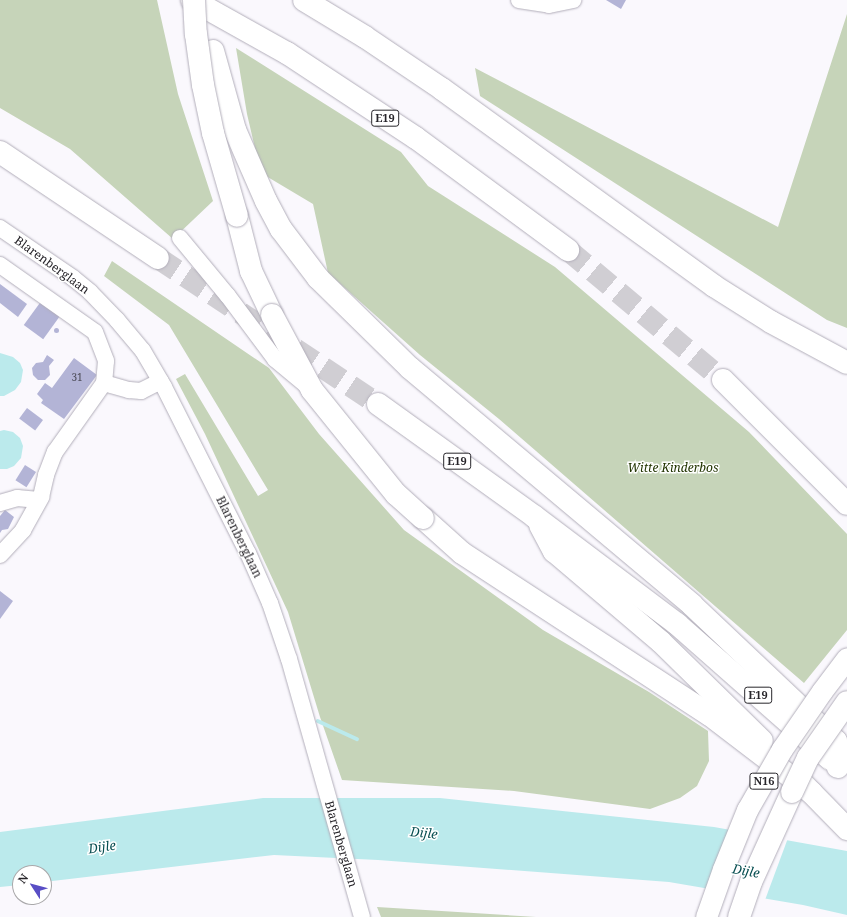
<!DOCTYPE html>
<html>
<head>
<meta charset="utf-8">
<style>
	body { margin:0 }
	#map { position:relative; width:847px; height:917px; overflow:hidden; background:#faf8fd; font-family:"Noto Serif",serif }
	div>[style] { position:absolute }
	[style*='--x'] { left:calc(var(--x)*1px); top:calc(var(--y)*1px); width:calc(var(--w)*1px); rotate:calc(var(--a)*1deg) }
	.green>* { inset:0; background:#c6d4b9 }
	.water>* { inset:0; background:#bbeaec }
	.pier>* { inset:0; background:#faf8fd }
	.stream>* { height:3.5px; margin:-1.75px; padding:0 1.75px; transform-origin:1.75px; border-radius:1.75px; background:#bbeaec }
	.building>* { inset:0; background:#b3b4d6; transform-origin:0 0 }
	.round { border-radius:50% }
	.highway-tunnel>* { height:22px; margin-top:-11px; transform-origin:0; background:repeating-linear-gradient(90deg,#d0ced3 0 22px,transparent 0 33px) }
	.roads { filter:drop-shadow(0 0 1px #b2aeba) drop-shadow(0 0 1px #b2aeba) }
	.minor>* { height:16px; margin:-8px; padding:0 8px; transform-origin:8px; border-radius:8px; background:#fff }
	.highway>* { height:22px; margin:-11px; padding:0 11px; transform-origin:11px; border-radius:11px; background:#fff }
	.bridges { filter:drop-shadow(0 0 1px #b2aeba) drop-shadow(0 0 1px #b2aeba) }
	.minor-bridge>* { height:16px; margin:-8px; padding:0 8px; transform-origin:8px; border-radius:8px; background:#fff }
	.major-bridge>* { height:21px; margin:-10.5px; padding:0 10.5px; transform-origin:10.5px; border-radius:10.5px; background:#fff }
	.highway-bridge>* { height:22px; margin:-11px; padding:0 11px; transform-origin:11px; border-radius:11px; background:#fff }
	span { translate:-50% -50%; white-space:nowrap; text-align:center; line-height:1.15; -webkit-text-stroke:3px #fff; paint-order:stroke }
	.number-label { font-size:10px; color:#4a4955 }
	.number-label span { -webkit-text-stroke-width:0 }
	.shield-label span { padding:1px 3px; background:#fff; border:1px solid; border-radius:3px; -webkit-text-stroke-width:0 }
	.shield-label { font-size:11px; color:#27252a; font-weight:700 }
	.street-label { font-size:12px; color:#27252a }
	.park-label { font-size:12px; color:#213400; font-style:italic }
	.water-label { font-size:13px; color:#074e51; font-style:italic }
	.north { position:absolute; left:12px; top:865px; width:40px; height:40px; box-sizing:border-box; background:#fff; border:1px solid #a9a8aa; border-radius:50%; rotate:306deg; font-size:11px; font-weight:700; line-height:16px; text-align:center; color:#27252a }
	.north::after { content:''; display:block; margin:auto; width:14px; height:18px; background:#594ec5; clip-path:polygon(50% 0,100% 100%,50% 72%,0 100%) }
</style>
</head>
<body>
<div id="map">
	<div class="green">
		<div style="clip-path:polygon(0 0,157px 0,178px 94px,213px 201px,173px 239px,70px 149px,0 108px)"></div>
		<div style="clip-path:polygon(847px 14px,847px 328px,827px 320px,480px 96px,475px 68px,778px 227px)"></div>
		<div style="clip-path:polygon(236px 48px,401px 152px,428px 186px,555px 267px,749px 432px,847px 534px,847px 630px,804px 683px,499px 419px,420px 355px,328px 273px,313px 204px,266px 176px,258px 161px,247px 114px)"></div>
		<div style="clip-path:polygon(112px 261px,269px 368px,319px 434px,404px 530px,543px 630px,649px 692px,708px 731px,709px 761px,697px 786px,680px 798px,650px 809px,514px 791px,342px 780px,320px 717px,288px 612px,205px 434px,176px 379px,185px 374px,258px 496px,268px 490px,169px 325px,104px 276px)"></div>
		<div style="clip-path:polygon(377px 907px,536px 917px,381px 917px)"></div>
	</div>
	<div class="water">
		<div style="clip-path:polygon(0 353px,13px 357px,20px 363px,23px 370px,21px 382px,15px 390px,4px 396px,0 396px)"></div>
		<div style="clip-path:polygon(4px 430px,13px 432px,20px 438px,23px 446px,21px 458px,14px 466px,7px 469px,0 469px,0 431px)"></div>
		<div style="clip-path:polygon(263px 798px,440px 798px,714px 827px,847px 851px,847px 915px,803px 905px,669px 882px,378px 860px,274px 855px,44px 882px,44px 873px,20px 873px,20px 885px,0 887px,0 832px)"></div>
	</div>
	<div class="pier">
		<div style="clip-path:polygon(732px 828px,788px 838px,765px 900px,707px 890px)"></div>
	</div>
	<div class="stream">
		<div style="--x:318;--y:721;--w:43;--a:24.8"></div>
	</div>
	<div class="building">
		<div style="clip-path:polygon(606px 0,626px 0,621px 9px)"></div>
		<div style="clip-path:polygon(0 284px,27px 304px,18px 317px,0 303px)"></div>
		<div style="left:42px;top:300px;width:24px;height:31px;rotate:36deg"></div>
		<div class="round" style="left:53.5px;top:327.5px;width:5px;height:5px"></div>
		<div style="clip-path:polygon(47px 355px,54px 360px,49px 366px,50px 375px,45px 380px,38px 380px,33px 375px,32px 368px,36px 363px,43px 362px)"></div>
		<div style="clip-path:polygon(74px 358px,97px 375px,64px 419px,41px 403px,43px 400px,37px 394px,45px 383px,52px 388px)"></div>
		<div style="left:27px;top:408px;width:20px;height:13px;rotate:37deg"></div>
		<div style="left:25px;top:465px;width:13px;height:18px;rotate:32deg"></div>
		<div style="clip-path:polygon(5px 510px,14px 517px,8px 529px,2px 530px,0 533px,0 516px)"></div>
		<div style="clip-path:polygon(0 591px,13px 601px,0 619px)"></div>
	</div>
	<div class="highway-tunnel">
		<div style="--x:568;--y:250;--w:202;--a:40"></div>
		<div style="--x:158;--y:258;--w:264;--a:33.6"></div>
	</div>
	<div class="roads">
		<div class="minor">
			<div style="--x:519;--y:0;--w:30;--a:9"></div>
			<div style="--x:549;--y:5;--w:25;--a:-12"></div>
			<div style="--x:0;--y:228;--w:88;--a:34.4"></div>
			<div style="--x:73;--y:278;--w:22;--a:39"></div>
			<div style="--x:90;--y:292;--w:39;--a:46"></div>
			<div style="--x:117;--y:320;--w:40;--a:50"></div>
			<div style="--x:143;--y:351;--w:42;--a:59.7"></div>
			<div style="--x:164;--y:387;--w:186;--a:63.2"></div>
			<div style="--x:248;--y:553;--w:55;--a:66.3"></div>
			<div style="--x:270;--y:603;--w:59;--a:71.3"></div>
			<div style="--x:289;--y:659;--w:268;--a:74.2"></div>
			<div style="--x:0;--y:265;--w:116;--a:35.2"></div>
			<div style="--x:95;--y:332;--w:31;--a:69"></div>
			<div style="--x:106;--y:361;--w:22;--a:95"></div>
			<div style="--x:0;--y:503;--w:18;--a:-16"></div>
			<div style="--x:17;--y:498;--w:22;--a:5"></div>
			<div style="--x:0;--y:555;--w:34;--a:-47"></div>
			<div style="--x:23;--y:530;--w:38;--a:-61"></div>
			<div style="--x:41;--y:497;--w:23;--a:-77"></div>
			<div style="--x:46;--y:475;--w:25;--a:-69"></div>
			<div style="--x:55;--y:452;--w:85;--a:-54.6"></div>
			<div style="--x:104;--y:383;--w:26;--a:16"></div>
			<div style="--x:129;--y:390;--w:12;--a:5"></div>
			<div style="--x:141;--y:391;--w:22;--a:-27"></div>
		</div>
		<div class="highway">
			<div style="--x:192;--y:0;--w:109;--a:29.2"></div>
			<div style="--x:287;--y:53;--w:154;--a:33.4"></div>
			<div style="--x:416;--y:138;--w:189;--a:36.4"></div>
			<div style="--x:304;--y:0;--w:71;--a:31.2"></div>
			<div style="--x:365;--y:37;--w:93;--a:34"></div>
			<div style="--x:442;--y:89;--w:336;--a:35.9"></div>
			<div style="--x:714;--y:286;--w:67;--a:32.3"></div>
			<div style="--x:771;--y:322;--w:86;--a:28.3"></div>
			<div style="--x:213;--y:51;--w:82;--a:74.4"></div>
			<div style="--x:235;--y:130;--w:77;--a:66.4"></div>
			<div style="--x:266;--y:201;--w:32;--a:62"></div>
			<div style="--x:281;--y:229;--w:61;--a:52.9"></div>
			<div style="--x:318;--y:278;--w:129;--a:44.4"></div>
			<div style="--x:410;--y:368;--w:368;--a:40"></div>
			<div style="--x:692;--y:605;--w:198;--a:43.4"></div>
			<div style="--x:836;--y:741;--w:26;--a:86"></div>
			<div style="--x:0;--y:152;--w:190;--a:33.9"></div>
			<div style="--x:237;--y:216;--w:57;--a:75.7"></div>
			<div style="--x:251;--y:271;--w:49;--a:64.5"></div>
			<div style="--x:723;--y:380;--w:175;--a:45"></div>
			<div style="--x:378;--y:404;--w:193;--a:35.7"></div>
			<div style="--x:535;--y:517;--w:178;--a:37"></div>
			<div style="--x:677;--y:624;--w:204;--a:41.4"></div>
			<div style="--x:423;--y:518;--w:52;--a:41.9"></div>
			<div style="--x:462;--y:553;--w:296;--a:33.2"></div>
			<div style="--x:710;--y:715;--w:128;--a:37.4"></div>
			<div style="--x:540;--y:525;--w:30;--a:62"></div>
			<div style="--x:554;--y:551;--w:140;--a:40.4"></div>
			<div style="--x:661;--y:642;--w:141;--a:44.4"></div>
			<div style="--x:801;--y:782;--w:66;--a:45.6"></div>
			<div style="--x:739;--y:917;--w:37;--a:-71"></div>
			<div style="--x:751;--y:882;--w:99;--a:-65.5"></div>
		</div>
	</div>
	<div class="bridges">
		<div class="minor-bridge">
			<div style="--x:180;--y:238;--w:75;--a:50.4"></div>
			<div style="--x:228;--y:296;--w:79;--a:53.3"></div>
			<div style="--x:275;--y:359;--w:40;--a:40"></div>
		</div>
		<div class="major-bridge">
			<div style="--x:706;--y:917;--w:51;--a:-70.5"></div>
			<div style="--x:723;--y:869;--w:64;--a:-67.9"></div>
			<div style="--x:747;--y:810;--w:70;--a:-60.2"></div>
			<div style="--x:782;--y:749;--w:70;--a:-55.4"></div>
			<div style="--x:822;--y:691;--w:41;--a:-52.9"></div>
		</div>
		<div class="highway-bridge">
			<div style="--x:194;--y:0;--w:34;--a:87"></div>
			<div style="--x:196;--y:34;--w:51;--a:82.2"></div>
			<div style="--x:203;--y:85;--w:49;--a:78.2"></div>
			<div style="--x:213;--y:133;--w:86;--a:73.9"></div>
			<div style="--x:272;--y:315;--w:85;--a:61.9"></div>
			<div style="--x:312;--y:390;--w:134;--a:51.1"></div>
			<div style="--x:396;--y:494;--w:36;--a:42"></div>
			<div style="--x:792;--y:792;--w:38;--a:-65"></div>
			<div style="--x:808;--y:758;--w:68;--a:-55.1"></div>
		</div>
	</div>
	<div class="number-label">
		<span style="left:77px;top:378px">31</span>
	</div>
	<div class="shield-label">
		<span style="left:385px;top:118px">E19</span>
		<span style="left:457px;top:461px">E19</span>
		<span style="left:758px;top:695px">E19</span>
		<span style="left:764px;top:781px">N16</span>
	</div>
	<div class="street-label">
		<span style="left:52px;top:265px;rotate:36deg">Blarenberglaan</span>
		<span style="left:239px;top:537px;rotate:64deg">Blarenberglaan</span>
		<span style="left:341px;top:844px;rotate:74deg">Blarenberglaan</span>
	</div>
	<div class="park-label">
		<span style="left:673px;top:468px">Witte Kinderbos</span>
	</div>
	<div class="water-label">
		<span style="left:424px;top:833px;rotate:6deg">Dijle</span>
		<span style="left:102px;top:847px;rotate:-8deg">Dijle</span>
		<span style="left:746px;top:871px;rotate:10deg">Dijle</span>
	</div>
	<div class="north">N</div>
</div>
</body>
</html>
